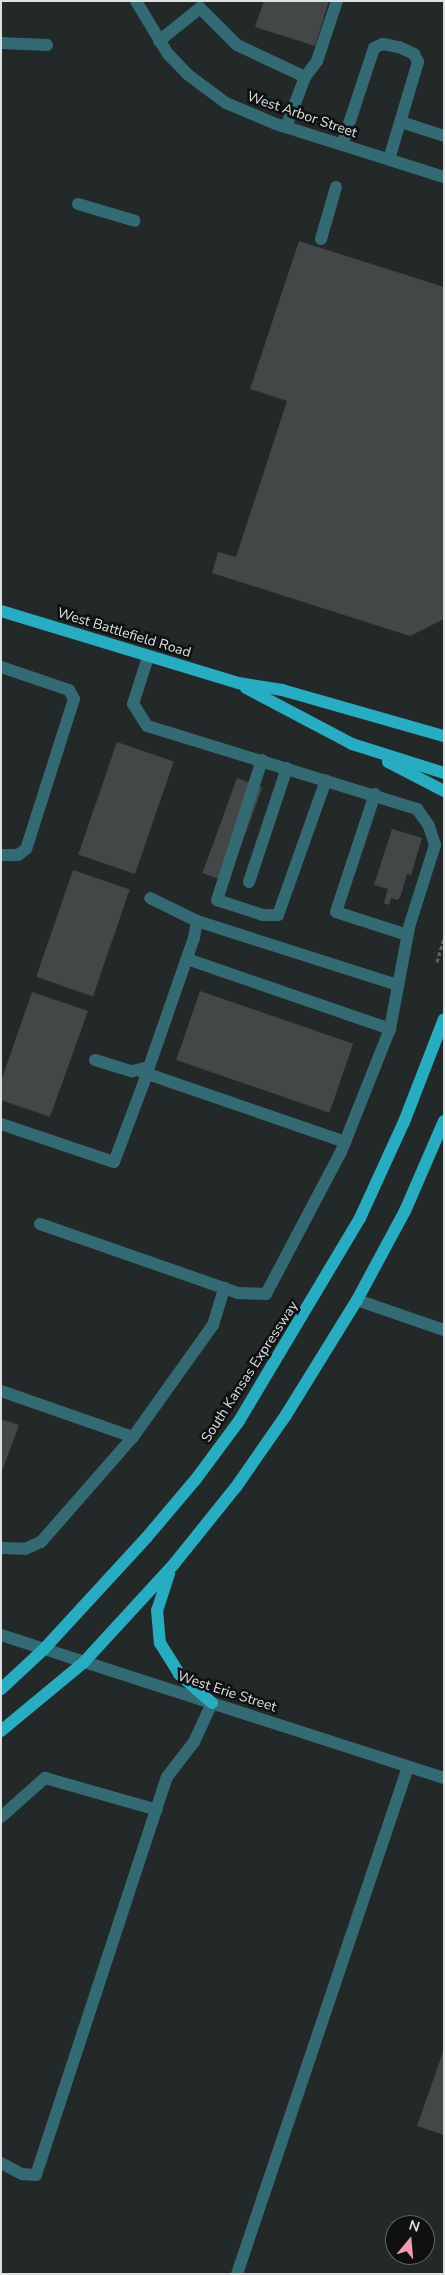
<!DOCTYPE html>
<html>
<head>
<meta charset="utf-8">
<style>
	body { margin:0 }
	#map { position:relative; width:445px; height:2275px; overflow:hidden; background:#232829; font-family:"Nunito Sans",sans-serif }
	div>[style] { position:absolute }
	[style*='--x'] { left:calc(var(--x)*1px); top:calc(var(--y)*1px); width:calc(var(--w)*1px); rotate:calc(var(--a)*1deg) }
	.building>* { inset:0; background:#434748; transform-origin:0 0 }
	.path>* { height:3px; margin-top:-1.5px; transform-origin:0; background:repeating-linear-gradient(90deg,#5e6263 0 4px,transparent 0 6.5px) }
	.minor>* { height:12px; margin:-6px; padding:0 6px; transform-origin:6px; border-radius:6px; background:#346a74 }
	.major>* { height:12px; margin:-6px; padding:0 6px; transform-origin:6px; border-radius:6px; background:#27acc1 }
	span { translate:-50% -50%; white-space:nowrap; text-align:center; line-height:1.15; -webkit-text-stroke:5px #0e1011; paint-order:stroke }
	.street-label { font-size:14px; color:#dee1e1 }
	.frame { position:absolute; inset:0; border:2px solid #dee1e1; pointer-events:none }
	.north { position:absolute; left:385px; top:2215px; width:50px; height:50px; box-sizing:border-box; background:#0e1011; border:1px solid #616464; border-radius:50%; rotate:17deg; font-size:14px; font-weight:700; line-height:20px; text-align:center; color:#dee1e1 }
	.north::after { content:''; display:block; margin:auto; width:18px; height:22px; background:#f39aac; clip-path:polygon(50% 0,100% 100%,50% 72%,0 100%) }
</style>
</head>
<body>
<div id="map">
	<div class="building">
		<div style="clip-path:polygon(264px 1px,329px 1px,315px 46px,255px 27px)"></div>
		<div style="clip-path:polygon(299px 241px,444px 287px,444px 619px,410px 636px,212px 573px,218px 552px,236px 557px,287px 401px,250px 389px)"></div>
		<div style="left:117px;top:742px;width:60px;height:119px;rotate:19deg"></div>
		<div style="left:237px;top:778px;width:27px;height:101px;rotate:20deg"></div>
		<div style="clip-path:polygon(392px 829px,422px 838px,411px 875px,407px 874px,401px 895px,398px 900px,391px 898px,389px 905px,384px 903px,388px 889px,374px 885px)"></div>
		<div style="left:73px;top:870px;width:60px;height:113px;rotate:19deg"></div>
		<div style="left:200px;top:991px;width:162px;height:73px;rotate:19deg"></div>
		<div style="clip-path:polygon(32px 992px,88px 1011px,50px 1117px,1px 1100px,1px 1081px)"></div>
		<div style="clip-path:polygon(1px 1419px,19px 1425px,1px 1474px)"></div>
		<div style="clip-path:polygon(443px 2052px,444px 2052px,444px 2135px,417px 2126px)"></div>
	</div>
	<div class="path">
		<div style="--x:437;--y:962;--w:26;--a:-74"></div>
	</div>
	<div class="minor">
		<div style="--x:136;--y:1;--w:62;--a:58.9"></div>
		<div style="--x:168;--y:54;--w:28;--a:46"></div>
		<div style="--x:187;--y:74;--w:49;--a:36.6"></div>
		<div style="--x:226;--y:103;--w:54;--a:22.8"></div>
		<div style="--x:276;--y:124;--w:176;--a:17.5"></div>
		<div style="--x:159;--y:41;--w:53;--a:-38.8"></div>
		<div style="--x:200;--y:8;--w:52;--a:45"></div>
		<div style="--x:237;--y:45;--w:75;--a:25.2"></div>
		<div style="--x:305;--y:77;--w:53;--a:110.8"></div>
		<div style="--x:1;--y:43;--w:46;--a:2.5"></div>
		<div style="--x:305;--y:77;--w:20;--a:-53"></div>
		<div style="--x:317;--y:61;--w:63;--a:-71.6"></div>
		<div style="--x:401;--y:122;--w:45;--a:18"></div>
		<div style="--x:342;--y:145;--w:102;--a:-71.7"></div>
		<div style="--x:374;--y:48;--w:10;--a:-24"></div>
		<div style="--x:383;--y:44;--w:16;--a:11"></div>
		<div style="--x:399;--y:47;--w:17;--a:25"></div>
		<div style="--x:414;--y:54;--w:9;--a:63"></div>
		<div style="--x:418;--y:62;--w:101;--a:106.6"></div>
		<div style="--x:78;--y:204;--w:59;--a:16.6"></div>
		<div style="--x:321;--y:239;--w:54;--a:-73.9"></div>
		<div style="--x:1;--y:667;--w:72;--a:18.7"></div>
		<div style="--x:69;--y:690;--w:10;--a:61"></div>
		<div style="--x:74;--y:699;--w:157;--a:107.7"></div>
		<div style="--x:26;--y:849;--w:10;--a:143"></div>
		<div style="--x:18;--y:855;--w:17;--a:180"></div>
		<div style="--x:262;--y:760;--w:147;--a:107.8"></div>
		<div style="--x:217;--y:900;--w:48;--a:18.1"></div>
		<div style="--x:263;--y:915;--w:15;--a:0"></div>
		<div style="--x:278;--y:915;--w:143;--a:-70.4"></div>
		<div style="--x:375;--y:794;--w:124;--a:108.3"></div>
		<div style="--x:336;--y:912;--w:75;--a:17.9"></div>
		<div style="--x:249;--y:882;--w:120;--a:-71.6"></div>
		<div style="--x:197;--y:921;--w:211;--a:17.7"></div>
		<div style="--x:187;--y:959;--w:215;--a:19"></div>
		<div style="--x:95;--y:1060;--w:39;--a:17"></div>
		<div style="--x:132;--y:1071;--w:17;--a:-13"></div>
		<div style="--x:149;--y:1067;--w:137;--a:-70.8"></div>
		<div style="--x:194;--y:938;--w:17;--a:-80"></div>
		<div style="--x:197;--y:921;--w:52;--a:-153.9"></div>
		<div style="--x:142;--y:1072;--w:215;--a:19"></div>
		<div style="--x:1;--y:1124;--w:119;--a:18.6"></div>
		<div style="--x:114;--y:1162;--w:94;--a:-69.4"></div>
		<div style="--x:40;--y:1224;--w:210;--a:19.2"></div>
		<div style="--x:238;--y:1293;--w:28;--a:2"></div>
		<div style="--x:266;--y:1294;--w:161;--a:-62.2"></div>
		<div style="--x:341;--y:1152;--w:132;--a:-68.3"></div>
		<div style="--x:390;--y:1029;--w:104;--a:-79.4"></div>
		<div style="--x:409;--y:927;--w:86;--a:-72.4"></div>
		<div style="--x:435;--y:845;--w:20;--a:-108"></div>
		<div style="--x:429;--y:826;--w:21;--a:-125"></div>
		<div style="--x:417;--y:809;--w:282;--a:-162.9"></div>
		<div style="--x:147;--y:726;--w:26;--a:-122"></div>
		<div style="--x:133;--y:704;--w:49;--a:-72.3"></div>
		<div style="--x:357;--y:1300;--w:92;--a:19"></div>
		<div style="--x:1;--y:1391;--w:140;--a:19.2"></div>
		<div style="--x:133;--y:1437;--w:138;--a:-54.5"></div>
		<div style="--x:213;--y:1325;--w:39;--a:-73"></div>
		<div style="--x:1;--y:1548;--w:24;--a:2"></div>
		<div style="--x:25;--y:1549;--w:17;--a:-24"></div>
		<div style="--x:41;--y:1542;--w:140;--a:-48.8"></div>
		<div style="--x:1;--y:1635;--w:466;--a:17.9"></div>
		<div style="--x:1;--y:1817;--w:59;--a:-41.6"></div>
		<div style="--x:45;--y:1778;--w:116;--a:15.9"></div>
		<div style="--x:1;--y:2163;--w:24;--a:28"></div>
		<div style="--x:22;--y:2174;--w:14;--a:4"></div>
		<div style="--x:36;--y:2175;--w:419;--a:-71.8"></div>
		<div style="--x:167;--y:1777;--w:44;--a:-52.4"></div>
		<div style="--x:194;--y:1742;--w:43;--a:-65.2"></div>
		<div style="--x:237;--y:2274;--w:535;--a:-71.36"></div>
	</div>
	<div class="major">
		<div style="--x:1;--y:611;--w:248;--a:16.9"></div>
		<div style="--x:238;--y:683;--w:45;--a:9"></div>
		<div style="--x:282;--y:690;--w:168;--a:15.9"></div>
		<div style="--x:246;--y:688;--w:120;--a:27.8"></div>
		<div style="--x:352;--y:744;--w:96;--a:17.5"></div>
		<div style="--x:388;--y:762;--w:63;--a:27.4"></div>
		<div style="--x:169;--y:1574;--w:38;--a:108"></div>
		<div style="--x:157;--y:1610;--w:33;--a:85"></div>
		<div style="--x:160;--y:1643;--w:36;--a:58"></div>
		<div style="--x:179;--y:1674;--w:44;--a:41.3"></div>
		<div style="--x:1;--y:1689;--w:59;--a:-42.9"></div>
		<div style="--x:44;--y:1649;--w:152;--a:-47.4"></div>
		<div style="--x:147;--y:1537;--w:76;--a:-49.8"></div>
		<div style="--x:196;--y:1479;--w:72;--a:-53.4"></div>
		<div style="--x:239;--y:1421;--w:236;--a:-59.2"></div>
		<div style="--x:360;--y:1218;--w:106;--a:-65.4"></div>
		<div style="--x:404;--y:1122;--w:110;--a:-68.8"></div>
		<div style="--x:1;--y:1731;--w:108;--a:-39.7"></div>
		<div style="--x:84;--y:1662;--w:133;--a:-47.4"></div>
		<div style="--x:174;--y:1564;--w:99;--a:-51.2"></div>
		<div style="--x:236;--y:1487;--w:88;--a:-55.2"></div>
		<div style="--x:286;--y:1415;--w:135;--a:-58.3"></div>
		<div style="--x:357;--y:1300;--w:101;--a:-61.7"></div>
		<div style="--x:405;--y:1211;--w:98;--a:-66.6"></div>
	</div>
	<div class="street-label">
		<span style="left:302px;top:115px;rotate:19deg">West Arbor Street</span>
		<span style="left:124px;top:633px;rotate:17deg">West Battlefield Road</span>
		<span style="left:250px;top:1372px;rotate:-57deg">South Kansas Expressway</span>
		<span style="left:227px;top:1692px;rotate:18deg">West Erie Street</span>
	</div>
	<div class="frame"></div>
	<div class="north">N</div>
</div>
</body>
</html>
